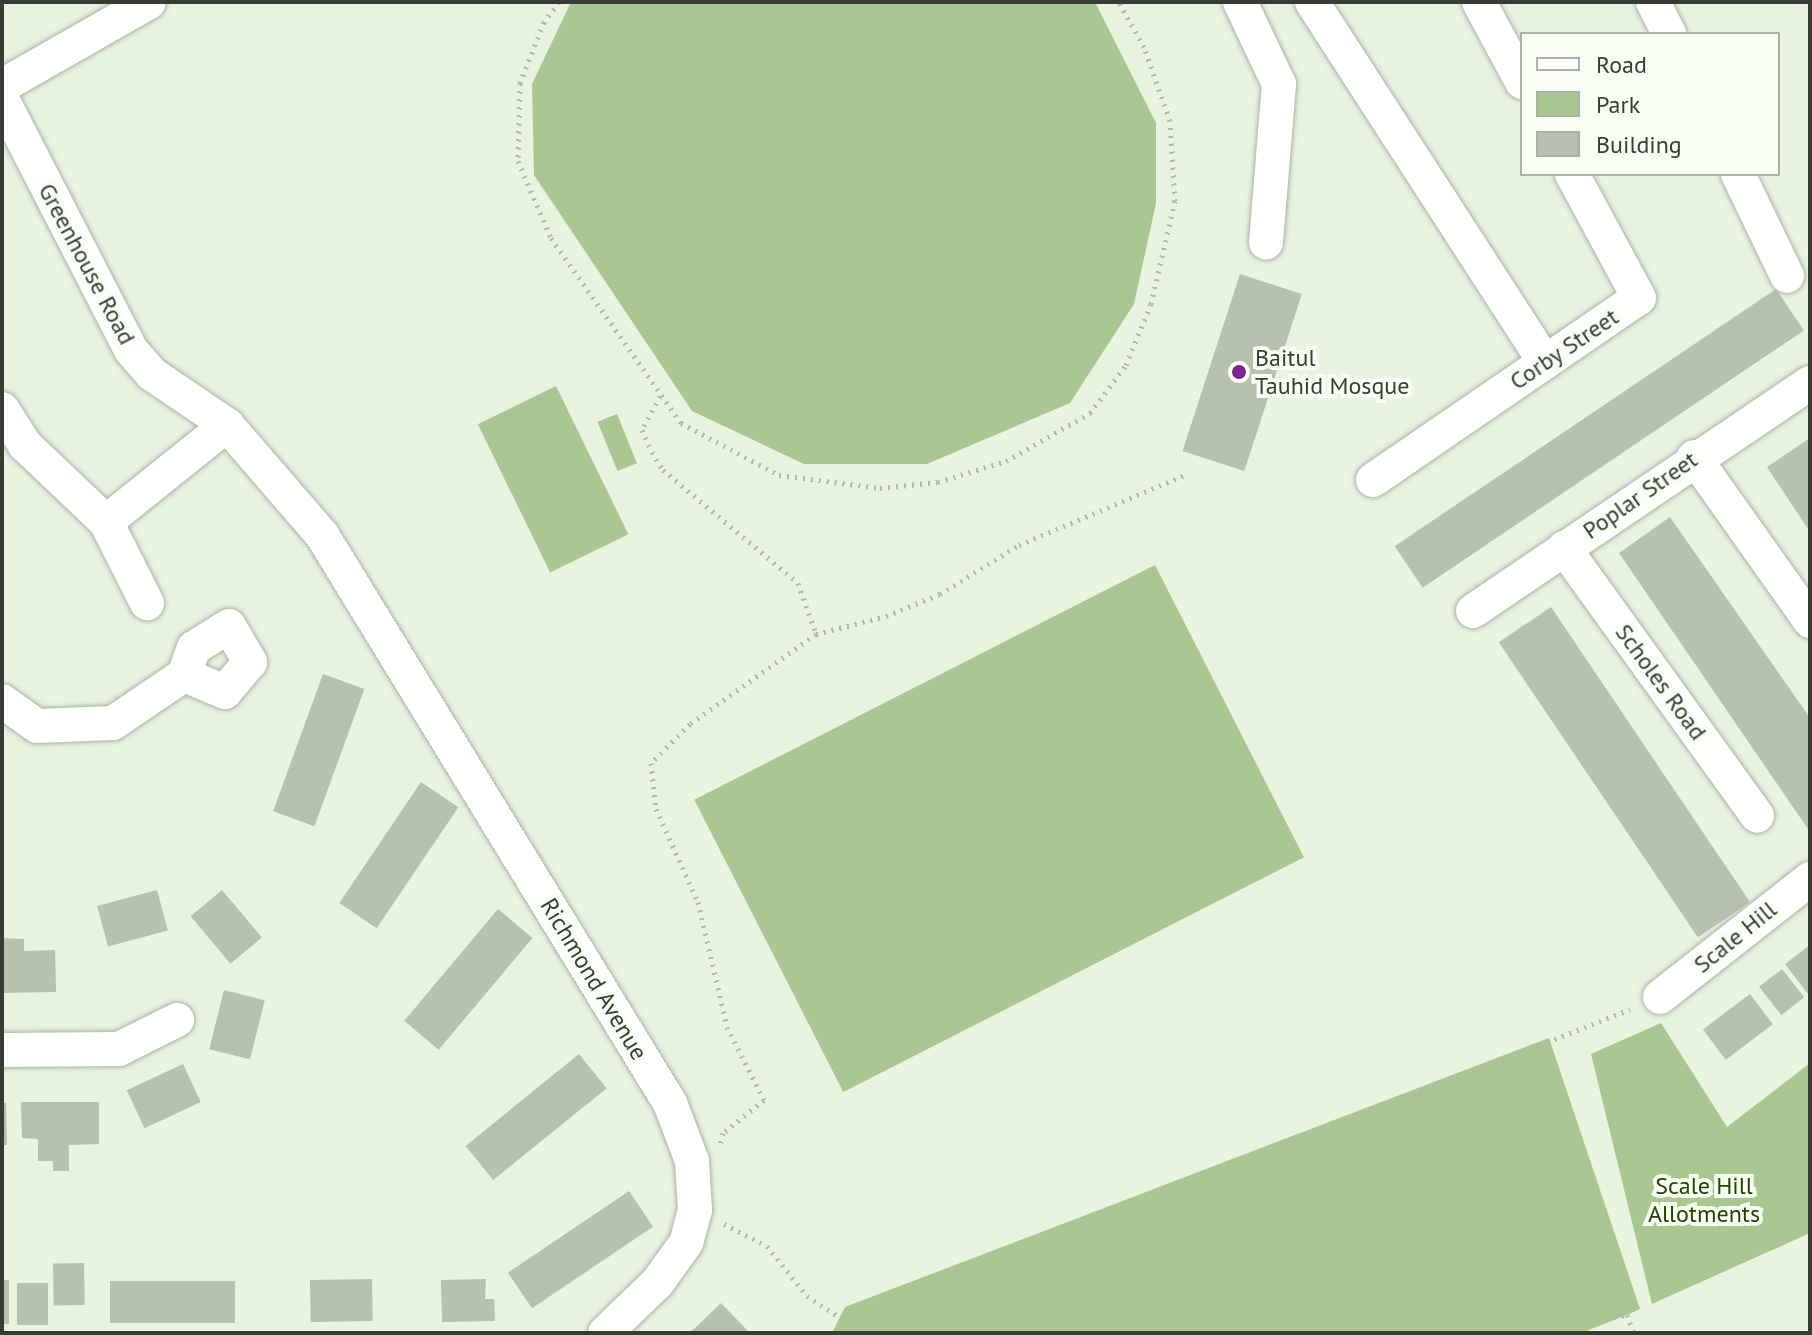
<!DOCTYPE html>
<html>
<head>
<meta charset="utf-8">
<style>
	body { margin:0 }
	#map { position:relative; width:1812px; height:1335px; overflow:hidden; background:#e8f3e0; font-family:"PT Sans",sans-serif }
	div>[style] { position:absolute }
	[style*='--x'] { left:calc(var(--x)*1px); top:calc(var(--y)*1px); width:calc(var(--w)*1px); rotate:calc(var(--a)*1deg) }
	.green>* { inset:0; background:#a8c791; transform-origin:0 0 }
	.building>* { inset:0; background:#b6c1ae; transform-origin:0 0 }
	.path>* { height:5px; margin-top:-2.5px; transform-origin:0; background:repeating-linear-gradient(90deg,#b0b9aa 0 2px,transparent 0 8px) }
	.roads { filter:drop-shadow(0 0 2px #aab4a2) drop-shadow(0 0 2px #aab4a2) }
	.minor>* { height:34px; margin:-17px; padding:0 17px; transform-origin:17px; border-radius:17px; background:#fff }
	.dots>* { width:22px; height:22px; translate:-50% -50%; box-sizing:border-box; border:4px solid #f8fff3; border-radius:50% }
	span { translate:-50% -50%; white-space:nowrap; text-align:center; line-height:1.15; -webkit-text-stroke:8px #f8fff3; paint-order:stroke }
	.street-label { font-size:24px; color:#383c34 }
	.poi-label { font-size:24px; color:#383c34 }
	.left { translate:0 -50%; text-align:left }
	.park-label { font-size:24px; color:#244100 }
	.frame { position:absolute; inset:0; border:4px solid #383c34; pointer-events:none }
	.legend { position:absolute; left:1520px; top:32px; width:260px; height:144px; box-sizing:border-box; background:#f8fff3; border:2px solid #abb1a7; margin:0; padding:10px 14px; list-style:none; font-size:24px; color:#383c34 }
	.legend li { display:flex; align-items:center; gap:16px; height:40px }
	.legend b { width:40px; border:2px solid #abb1a7 }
</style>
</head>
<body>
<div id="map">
	<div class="green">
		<div style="clip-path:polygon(571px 2px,1095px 2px,1156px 123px,1156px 203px,1134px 304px,1070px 403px,927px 464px,804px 464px,692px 411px,534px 175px,532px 84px)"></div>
		<div style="left:556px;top:386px;width:165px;height:87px;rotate:64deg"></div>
		<div style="left:617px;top:414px;width:53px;height:21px;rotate:68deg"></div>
		<div style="left:1155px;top:565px;width:328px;height:517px;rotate:63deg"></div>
		<div style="clip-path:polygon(1661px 1023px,1727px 1127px,1810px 1063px,1810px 1233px,1652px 1304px,1591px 1054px)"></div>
		<div style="clip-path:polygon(1549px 1038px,1640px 1309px,1627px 1315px,1581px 1333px,832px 1333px,845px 1307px)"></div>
	</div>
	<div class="building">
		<div style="left:1240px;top:274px;width:65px;height:186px;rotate:18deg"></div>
		<div style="left:1776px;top:289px;width:50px;height:460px;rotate:56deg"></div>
		<div style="clip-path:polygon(1810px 438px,1810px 532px,1767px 467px)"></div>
		<div style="clip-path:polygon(1670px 517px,1810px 718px,1810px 832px,1619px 553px)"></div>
		<div style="left:1551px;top:607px;width:356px;height:63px;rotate:56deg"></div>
		<div style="left:323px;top:674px;width:44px;height:146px;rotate:20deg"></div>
		<div style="left:421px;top:782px;width:45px;height:146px;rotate:34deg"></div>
		<div style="left:157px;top:890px;width:42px;height:62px;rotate:75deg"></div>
		<div style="left:222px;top:890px;width:62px;height:41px;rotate:50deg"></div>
		<div style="left:498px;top:909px;width:45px;height:146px;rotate:40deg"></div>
		<div style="clip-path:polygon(2px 938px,24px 939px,24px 951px,55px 950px,56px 992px,2px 993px)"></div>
		<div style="clip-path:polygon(1810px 945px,1810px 992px,1808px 994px,1785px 964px)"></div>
		<div style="left:1782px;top:969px;width:36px;height:29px;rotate:52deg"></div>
		<div style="left:224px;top:990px;width:42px;height:61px;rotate:14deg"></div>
		<div style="left:1750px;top:994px;width:38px;height:59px;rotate:53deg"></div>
		<div style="left:579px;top:1054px;width:44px;height:146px;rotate:51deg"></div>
		<div style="left:183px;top:1064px;width:42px;height:62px;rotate:65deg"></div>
		<div style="clip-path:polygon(21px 1102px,99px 1102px,99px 1144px,69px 1145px,69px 1171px,53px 1171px,53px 1161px,38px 1161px,38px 1139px,22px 1138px)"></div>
		<div style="clip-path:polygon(2px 1103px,6px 1103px,7px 1145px,2px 1145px)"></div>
		<div style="left:629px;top:1191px;width:43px;height:146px;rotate:56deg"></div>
		<div style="left:84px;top:1263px;width:42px;height:31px;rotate:89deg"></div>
		<div style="left:372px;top:1279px;width:42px;height:62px;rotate:89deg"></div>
		<div style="clip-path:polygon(486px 1279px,485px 1299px,494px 1299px,495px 1321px,442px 1322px,441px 1280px)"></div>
		<div style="left:2px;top:1280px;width:7px;height:44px"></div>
		<div style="left:235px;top:1281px;width:42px;height:125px;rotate:90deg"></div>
		<div style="left:17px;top:1283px;width:31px;height:42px"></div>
		<div style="clip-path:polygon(721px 1303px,750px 1333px,689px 1333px,695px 1328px)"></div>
	</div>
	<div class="path">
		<div style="--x:559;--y:2;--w:25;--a:127"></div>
		<div style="--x:544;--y:22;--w:66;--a:111.5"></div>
		<div style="--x:520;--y:83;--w:78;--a:91.5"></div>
		<div style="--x:518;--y:161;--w:84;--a:66.8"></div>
		<div style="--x:551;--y:238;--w:226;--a:54.9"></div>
		<div style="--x:681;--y:423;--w:111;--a:28"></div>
		<div style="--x:779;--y:475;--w:102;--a:7.3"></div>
		<div style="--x:880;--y:488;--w:58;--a:-5.9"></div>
		<div style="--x:938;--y:482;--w:71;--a:-17.2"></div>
		<div style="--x:1006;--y:461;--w:97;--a:-29.7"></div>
		<div style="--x:1090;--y:413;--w:60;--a:-53.1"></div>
		<div style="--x:1126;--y:365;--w:66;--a:-67.7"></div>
		<div style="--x:1151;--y:304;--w:106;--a:-76.9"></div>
		<div style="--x:1175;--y:201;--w:80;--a:-93.6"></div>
		<div style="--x:1170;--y:121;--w:78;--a:-109.4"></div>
		<div style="--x:1144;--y:47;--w:51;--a:-119.1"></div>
		<div style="--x:660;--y:396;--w:38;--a:118"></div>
		<div style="--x:642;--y:430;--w:24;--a:66"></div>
		<div style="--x:652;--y:452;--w:21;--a:59"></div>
		<div style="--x:663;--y:470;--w:176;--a:39.9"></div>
		<div style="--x:798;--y:583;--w:54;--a:70.6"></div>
		<div style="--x:816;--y:634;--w:155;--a:144.5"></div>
		<div style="--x:690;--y:724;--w:55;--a:135"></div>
		<div style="--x:651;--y:763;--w:46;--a:83.8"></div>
		<div style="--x:656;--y:809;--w:102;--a:65.7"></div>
		<div style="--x:698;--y:902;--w:128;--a:76.9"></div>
		<div style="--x:727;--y:1027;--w:82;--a:63.1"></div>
		<div style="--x:764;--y:1100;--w:53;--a:141.2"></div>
		<div style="--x:723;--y:1133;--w:11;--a:105"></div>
		<div style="--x:816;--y:634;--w:72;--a:-14.4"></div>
		<div style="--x:886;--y:616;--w:58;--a:-22.2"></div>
		<div style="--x:940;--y:594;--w:93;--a:-31.8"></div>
		<div style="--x:1019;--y:545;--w:182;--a:-22.9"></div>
		<div style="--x:724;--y:1224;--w:48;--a:27.1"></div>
		<div style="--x:767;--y:1246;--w:64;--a:51.3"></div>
		<div style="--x:807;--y:1296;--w:62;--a:33.2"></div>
		<div style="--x:859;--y:1330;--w:34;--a:5"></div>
		<div style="--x:1123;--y:1333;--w:221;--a:-52.7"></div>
		<div style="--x:1257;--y:1157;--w:401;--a:-21.6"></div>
		<div style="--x:1503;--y:1333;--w:125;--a:-8.3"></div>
		<div style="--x:1627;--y:1315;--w:19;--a:69"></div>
	</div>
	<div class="roads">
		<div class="minor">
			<div style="--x:1240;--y:2;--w:91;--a:64.6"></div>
			<div style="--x:1279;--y:84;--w:159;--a:94.7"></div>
			<div style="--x:1312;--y:2;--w:429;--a:57.1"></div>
			<div style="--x:1479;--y:2;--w:91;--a:61.7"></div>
			<div style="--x:1653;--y:2;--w:36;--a:63"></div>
			<div style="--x:2;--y:86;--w:169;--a:-29.7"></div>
			<div style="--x:2;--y:99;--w:282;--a:62.8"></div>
			<div style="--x:131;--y:350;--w:32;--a:49"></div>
			<div style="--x:152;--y:374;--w:91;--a:34.2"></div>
			<div style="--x:227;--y:425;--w:145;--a:49.2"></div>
			<div style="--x:322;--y:535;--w:666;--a:58.51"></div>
			<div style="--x:670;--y:1103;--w:62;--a:69.2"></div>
			<div style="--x:692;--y:1161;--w:49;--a:86.5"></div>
			<div style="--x:695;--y:1210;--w:34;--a:105"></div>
			<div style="--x:686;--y:1243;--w:49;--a:125.9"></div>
			<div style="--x:657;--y:1283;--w:72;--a:136.1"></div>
			<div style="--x:1738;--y:174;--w:113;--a:64.3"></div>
			<div style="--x:2;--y:409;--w:43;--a:57.4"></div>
			<div style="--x:25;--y:445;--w:112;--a:43.5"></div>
			<div style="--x:106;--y:522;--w:91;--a:63.2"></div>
			<div style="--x:1694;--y:457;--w:201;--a:54.7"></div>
			<div style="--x:1373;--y:480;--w:322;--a:-34.4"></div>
			<div style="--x:1639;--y:298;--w:141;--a:-118.4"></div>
			<div style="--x:106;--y:522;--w:155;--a:-38.7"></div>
			<div style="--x:1564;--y:548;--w:330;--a:54.2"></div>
			<div style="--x:1473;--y:611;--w:407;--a:-34.1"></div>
			<div style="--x:2;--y:701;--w:43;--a:35.5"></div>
			<div style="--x:37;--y:726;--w:76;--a:-2.3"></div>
			<div style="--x:113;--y:723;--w:86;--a:-34.1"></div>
			<div style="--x:184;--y:675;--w:29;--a:-70"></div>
			<div style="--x:194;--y:648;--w:41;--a:-32.2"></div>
			<div style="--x:229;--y:626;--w:42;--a:59.7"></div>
			<div style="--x:250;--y:662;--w:39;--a:130"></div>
			<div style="--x:225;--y:692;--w:44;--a:-157.5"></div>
			<div style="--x:1660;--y:997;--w:191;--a:-38.2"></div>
			<div style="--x:2;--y:1050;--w:117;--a:-0.5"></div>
			<div style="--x:119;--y:1049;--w:65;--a:-26.6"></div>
		</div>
	</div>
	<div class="dots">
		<div style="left:1239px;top:372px;background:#81228e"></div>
	</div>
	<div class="street-label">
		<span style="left:87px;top:264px;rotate:62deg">Greenhouse Road</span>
		<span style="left:1564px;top:349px;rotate:-34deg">Corby Street</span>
		<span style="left:1640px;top:495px;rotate:-35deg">Poplar Street</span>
		<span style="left:1661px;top:682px;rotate:54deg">Scholes Road</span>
		<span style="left:1735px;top:937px;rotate:-39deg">Scale Hill</span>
		<span style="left:594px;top:979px;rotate:59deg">Richmond Avenue</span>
	</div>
	<div class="poi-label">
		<span class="left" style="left:1255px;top:372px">Baitul<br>Tauhid Mosque</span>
	</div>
	<div class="park-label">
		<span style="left:1704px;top:1200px">Scale Hill<br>Allotments</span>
	</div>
	<div class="frame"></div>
	<ul class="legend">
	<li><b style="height:10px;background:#fff"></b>Road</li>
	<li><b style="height:22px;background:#a8c791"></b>Park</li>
	<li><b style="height:22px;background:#b6c1ae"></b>Building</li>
	</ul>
</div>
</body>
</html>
